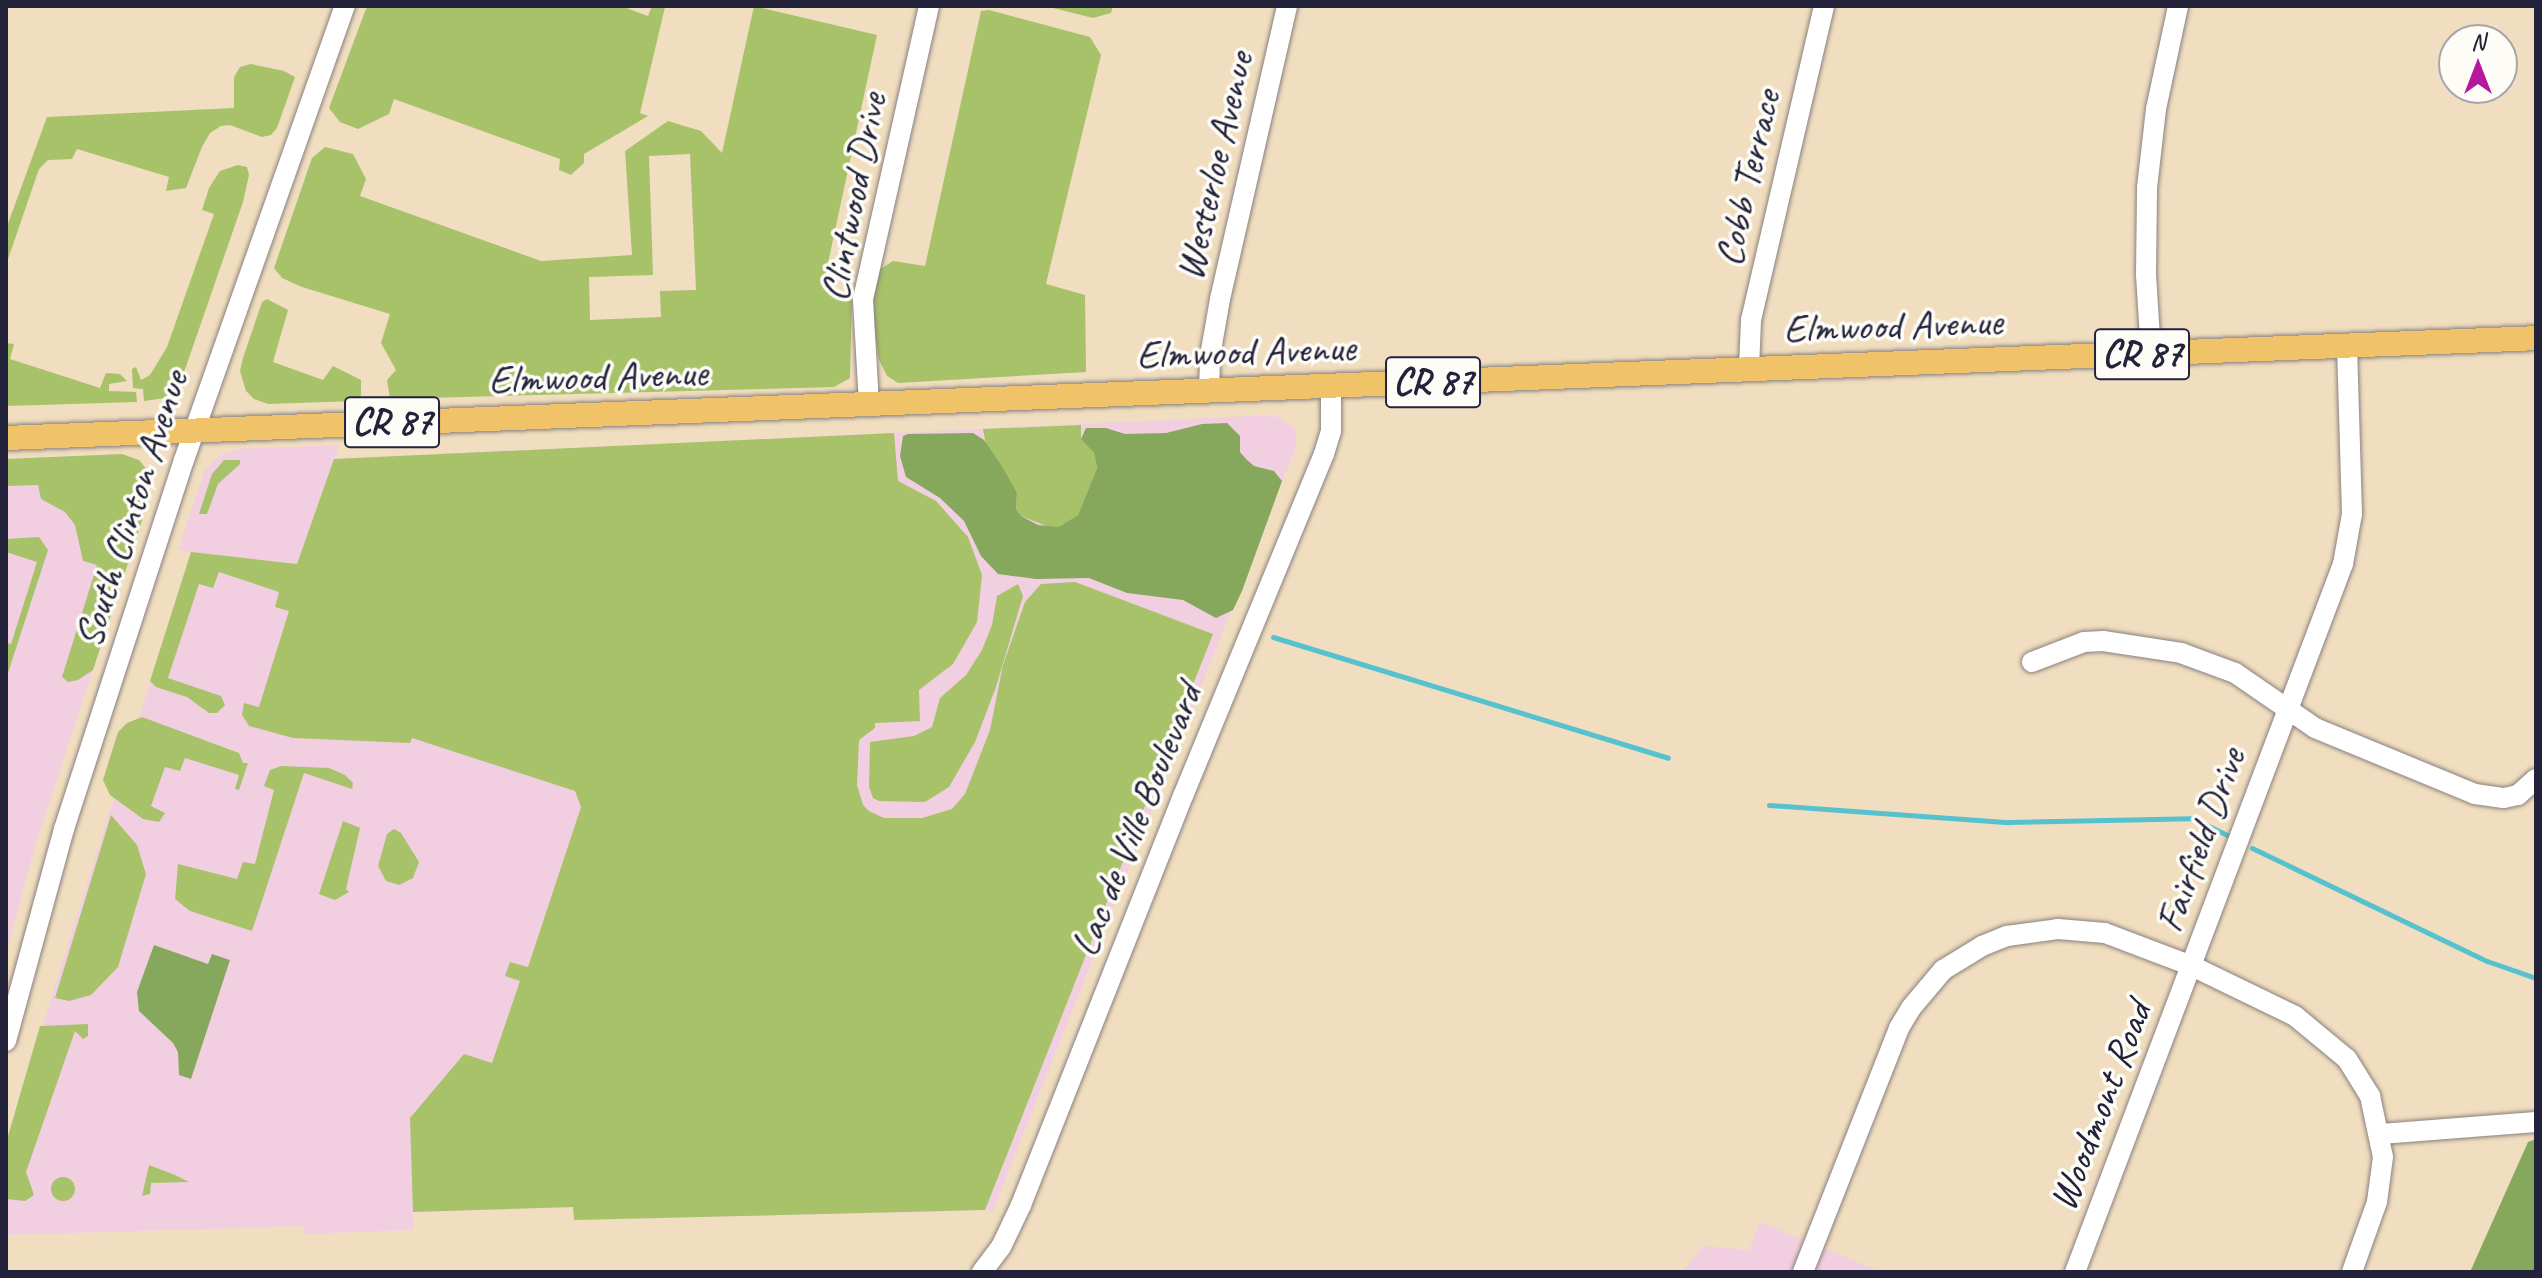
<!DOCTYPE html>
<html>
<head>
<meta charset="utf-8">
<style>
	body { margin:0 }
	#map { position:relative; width:2542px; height:1278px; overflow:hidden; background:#f1dec0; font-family:Caveat,sans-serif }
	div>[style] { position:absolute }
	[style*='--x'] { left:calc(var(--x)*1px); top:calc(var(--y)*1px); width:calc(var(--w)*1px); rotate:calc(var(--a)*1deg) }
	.built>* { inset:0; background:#f2cfe0 }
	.green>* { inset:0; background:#a7c269 }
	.round { border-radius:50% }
	.forest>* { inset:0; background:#85a85d }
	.stream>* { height:5px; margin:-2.5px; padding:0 2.5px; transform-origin:2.5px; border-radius:2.5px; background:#55c2ce }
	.roads { filter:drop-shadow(0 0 2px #8a807e) drop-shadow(0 0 2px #8a807e) }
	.minor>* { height:20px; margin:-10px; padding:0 10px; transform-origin:10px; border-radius:10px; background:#fff }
	.major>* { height:24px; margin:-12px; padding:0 12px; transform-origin:12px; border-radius:12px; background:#f0c369 }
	span { translate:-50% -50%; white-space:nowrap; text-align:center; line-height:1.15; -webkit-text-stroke:7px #fdfcf7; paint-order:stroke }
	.shield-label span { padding:2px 6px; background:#fdfcf7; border:2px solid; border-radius:6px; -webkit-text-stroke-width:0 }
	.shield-label { font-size:38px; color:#22223b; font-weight:700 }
	.street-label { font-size:40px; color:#22223b }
	.frame { position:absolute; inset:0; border:8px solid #22223b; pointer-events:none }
	.north { position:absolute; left:2438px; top:24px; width:80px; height:80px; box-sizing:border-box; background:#fdfcf7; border:2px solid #a5a5ac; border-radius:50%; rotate:0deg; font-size:22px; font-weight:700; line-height:32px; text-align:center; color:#22223b }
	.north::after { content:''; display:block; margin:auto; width:28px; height:36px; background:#b5179e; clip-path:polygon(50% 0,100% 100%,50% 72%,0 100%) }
</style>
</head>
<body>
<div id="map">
	<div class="built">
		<div style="clip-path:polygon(1273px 415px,1292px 425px,1296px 432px,1296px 447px,992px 1213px,985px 1210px,574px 1220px,573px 1207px,413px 1212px,413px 1230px,305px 1234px,304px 1226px,6px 1235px,6px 1143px,191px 552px,178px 550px,205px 470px,220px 455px,236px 449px,339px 445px,335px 459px)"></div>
		<div style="clip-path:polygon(122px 454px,139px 460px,148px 471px,148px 502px,35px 846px,6px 953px,6px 459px)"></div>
		<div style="clip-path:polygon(1760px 1222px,1882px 1272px,1681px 1272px,1704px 1246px,1749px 1250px)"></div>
	</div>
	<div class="green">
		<div style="clip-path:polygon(367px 6px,621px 6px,648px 16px,652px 6px,665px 7px,640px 113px,648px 116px,584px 154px,584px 163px,571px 175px,559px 170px,560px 159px,394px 99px,389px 114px,358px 129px,340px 122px,329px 108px)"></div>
		<div style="clip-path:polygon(evenodd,754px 6px,877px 35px,823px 286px,852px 295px,850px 378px,834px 387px,390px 399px,387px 380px,396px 370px,381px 343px,390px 314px,302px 287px,282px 278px,274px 268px,312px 158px,325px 147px,353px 154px,366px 179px,360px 196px,541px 261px,632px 255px,625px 151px,668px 121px,701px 131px,722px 153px,754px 6px,690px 154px,696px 290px,660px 291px,661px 317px,590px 320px,589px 277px,653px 275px,649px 156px,690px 154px)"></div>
		<div style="clip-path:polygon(1045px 6px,1113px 6px,1111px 13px,1093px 18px)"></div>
		<div style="clip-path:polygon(989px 10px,1090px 37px,1101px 55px,1046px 284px,1085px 295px,1086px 372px,898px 383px,887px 376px,879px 360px,874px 328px,874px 273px,893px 261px,925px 266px,981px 11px)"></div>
		<div style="clip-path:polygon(251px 64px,284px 71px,295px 77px,277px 128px,271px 135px,262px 137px,230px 125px,221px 126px,210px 133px,202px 147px,186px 188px,166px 191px,169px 177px,77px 149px,72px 159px,48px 160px,39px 169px,6px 265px,6px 229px,47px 117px,234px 108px,234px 77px,240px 67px)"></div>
		<div style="clip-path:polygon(238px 165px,247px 167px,249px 175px,243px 202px,181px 381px,165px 398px,144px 401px,143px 389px,133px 388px,132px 369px,136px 367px,141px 380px,150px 375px,167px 347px,214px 214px,202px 210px,209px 188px,220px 171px)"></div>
		<div style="clip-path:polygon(267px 299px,288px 310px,273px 362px,323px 380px,333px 366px,361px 380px,361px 395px,357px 401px,268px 404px,254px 399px,246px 391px,240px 371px,243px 358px,262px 302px)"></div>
		<div style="clip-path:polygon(6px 343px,14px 344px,10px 359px,100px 388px,106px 373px,120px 374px,127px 381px,109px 384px,109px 391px,136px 392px,137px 402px,6px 406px)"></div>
		<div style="clip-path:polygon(1081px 425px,1081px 439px,1094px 453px,1097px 468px,1078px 515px,1060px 527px,1049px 527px,1021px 516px,1016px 509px,1017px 493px,987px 450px,983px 429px)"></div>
		<div style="clip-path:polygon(894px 433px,898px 481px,936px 501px,968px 537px,982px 575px,977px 622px,953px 664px,919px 690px,920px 721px,875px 723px,875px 728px,859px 740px,857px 785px,863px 805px,869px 811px,884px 818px,922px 818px,952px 809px,965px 794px,990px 730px,1003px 665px,1025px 602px,1041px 584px,1075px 582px,1213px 634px,985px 1210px,574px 1220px,573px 1207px,413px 1212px,410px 1118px,464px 1054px,492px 1063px,520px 981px,505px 976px,510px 962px,528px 967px,581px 807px,575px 791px,412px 738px,410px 743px,293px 738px,249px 726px,242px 715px,244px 703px,259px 707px,289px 611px,275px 607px,279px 592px,219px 572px,213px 588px,199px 584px,168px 678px,221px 696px,225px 705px,217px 713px,209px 713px,187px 697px,156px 687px,150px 681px,191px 552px,297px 564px,334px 459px)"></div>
		<div style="clip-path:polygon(122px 454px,139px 460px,148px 471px,148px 502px,93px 670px,78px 680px,68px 682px,62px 677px,97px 565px,83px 561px,75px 525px,65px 512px,41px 499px,38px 485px,6px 486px,6px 459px)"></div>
		<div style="clip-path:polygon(224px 460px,240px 460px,240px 464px,218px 484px,207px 514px,199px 514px,212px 474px)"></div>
		<div style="clip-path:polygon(39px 537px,48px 550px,6px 679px,6px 643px,11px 644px,37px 562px,6px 552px,6px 539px)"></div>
		<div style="clip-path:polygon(1018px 584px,1023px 596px,996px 687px,975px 742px,949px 787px,925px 802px,879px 801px,873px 798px,869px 787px,870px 742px,914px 736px,932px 727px,940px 698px,966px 675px,982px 650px,992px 625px,997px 596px)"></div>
		<div style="clip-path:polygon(142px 717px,239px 753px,243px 763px,248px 763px,239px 790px,235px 789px,239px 775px,185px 758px,180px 771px,165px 767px,151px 806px,165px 813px,159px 822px,143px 819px,110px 795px,103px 780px,118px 732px,127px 723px)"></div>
		<div style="clip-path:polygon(281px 766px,329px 768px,345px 775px,353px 783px,352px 789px,304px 773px,252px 931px,190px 911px,175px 899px,178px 864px,237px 879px,243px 862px,255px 864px,274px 790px,264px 786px,270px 770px)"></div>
		<div style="clip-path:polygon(111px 815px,137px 845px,146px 874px,118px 967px,91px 995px,69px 1001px,55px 998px)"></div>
		<div style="clip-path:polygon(343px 821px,360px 828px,346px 889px,349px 892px,335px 900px,319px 894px)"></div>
		<div style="clip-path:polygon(394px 829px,401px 833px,419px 862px,413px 878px,399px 885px,386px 881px,378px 866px,387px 834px)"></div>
		<div style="clip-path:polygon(88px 1024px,88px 1036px,83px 1039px,75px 1031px,26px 1172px,34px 1195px,25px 1201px,6px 1199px,6px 1143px,40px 1026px)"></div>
		<div style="clip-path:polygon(149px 1165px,175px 1175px,189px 1182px,151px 1183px,150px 1194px,142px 1196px)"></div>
		<div class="round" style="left:51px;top:1177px;width:24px;height:24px"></div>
	</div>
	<div class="forest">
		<div style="clip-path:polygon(1227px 423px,1240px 436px,1240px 452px,1246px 459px,1254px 466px,1274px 471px,1282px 481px,1242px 591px,1233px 610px,1216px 618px,1183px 600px,1127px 593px,1089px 578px,1036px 579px,998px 574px,981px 556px,964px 521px,940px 498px,906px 477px,900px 456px,903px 436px,908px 434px,973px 433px,984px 440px,1003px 468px,1017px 493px,1016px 509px,1021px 516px,1038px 525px,1059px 527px,1078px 515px,1097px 468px,1094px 453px,1081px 439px,1086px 428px,1106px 428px,1125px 434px,1166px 433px,1202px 424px)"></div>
		<div style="clip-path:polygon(154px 945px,208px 964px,212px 954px,230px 960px,191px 1079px,179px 1075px,178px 1052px,173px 1043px,139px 1011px,137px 992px)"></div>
		<div style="clip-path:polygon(2536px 1139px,2536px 1272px,2470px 1272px,2528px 1142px)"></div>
	</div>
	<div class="stream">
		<div style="--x:1273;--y:637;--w:413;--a:17"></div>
		<div style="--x:1769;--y:805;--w:240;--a:4.1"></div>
		<div style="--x:2008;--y:822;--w:184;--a:-1.2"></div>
		<div style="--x:2192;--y:818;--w:39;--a:26"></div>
		<div style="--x:2252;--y:848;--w:261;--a:25.7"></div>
		<div style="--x:2487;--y:961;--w:52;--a:19.1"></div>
	</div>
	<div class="roads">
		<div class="minor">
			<div style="--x:2151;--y:354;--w:80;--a:-93.6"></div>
			<div style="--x:2146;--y:274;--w:86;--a:-89.3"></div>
			<div style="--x:2147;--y:188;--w:80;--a:-83.5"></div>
			<div style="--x:2156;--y:109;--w:105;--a:-77.9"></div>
			<div style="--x:1749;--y:368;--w:48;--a:-87.6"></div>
			<div style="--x:1751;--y:320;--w:322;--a:-76.9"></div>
			<div style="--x:1209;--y:390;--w:34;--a:-88"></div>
			<div style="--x:1210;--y:356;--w:58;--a:-80"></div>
			<div style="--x:1220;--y:299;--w:301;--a:-77.1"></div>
			<div style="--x:869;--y:404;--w:105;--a:-93.3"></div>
			<div style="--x:863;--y:299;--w:300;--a:-77.3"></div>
			<div style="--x:2032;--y:662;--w:56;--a:-21"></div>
			<div style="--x:2084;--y:642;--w:19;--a:-3"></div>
			<div style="--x:2103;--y:641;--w:79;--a:8.7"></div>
			<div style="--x:2181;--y:653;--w:58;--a:20.3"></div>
			<div style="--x:2235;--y:673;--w:97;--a:34.5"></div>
			<div style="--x:2315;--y:728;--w:173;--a:22.4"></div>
			<div style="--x:2475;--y:794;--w:29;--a:8"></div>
			<div style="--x:2504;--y:798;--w:14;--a:-12"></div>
			<div style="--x:2518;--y:795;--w:24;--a:-42"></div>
			<div style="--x:6;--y:1041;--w:220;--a:-74.7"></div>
			<div style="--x:64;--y:829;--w:388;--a:-72"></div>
			<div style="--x:184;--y:460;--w:482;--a:-70.5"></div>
			<div style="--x:2381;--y:1134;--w:155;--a:-4.4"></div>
			<div style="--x:982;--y:1272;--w:31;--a:-53"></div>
			<div style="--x:1001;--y:1247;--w:47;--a:-64.5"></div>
			<div style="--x:1021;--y:1205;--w:440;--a:-68.4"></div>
			<div style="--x:1183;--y:796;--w:370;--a:-67.6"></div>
			<div style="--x:1324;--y:454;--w:24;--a:-73"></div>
			<div style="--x:1331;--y:431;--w:46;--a:-90"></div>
			<div style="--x:1803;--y:1272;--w:262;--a:-68.5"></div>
			<div style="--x:1899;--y:1028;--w:23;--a:-59"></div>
			<div style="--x:1911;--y:1008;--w:50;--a:-49.9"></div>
			<div style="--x:1943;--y:970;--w:46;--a:-31.6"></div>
			<div style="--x:1982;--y:946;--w:27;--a:-22"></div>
			<div style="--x:2007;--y:936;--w:51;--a:-7.8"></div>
			<div style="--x:2058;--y:929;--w:47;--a:4.9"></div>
			<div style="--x:2105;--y:933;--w:93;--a:20.8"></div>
			<div style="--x:2192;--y:966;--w:114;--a:25.9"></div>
			<div style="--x:2295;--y:1016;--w:67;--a:39.6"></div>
			<div style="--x:2347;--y:1059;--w:44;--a:58.1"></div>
			<div style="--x:2370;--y:1096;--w:62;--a:78"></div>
			<div style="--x:2383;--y:1157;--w:45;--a:97.6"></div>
			<div style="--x:2377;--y:1202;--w:74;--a:109.7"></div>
			<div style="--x:2075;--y:1272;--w:757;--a:-69.27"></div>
			<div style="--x:2343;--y:564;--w:51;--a:-79.8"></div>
			<div style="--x:2352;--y:514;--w:168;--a:-91.7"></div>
		</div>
		<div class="major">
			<div style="--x:6;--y:438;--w:2532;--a:-2.26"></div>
		</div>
	</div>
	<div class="shield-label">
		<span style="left:2142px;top:354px">CR 87</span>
		<span style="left:1433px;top:382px">CR 87</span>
		<span style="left:392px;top:422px">CR 87</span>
	</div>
	<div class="street-label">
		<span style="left:1214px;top:166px;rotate:-77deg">Westerloe Avenue</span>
		<span style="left:1747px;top:178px;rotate:-77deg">Cobb Terrace</span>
		<span style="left:853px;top:197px;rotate:-79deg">Clintwood Drive</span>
		<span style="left:1893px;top:325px;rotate:-2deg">Elmwood Avenue</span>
		<span style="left:1246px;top:351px;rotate:-2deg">Elmwood Avenue</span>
		<span style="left:598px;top:376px;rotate:-2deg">Elmwood Avenue</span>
		<span style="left:131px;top:509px;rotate:-72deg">South Clinton Avenue</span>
		<span style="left:1136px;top:820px;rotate:-68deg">Lac de Ville Boulevard</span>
		<span style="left:2200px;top:840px;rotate:-70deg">Fairfield Drive</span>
		<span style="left:2100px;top:1106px;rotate:-69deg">Woodmont Road</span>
	</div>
	<div class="frame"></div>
	<div class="north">N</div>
</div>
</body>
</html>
